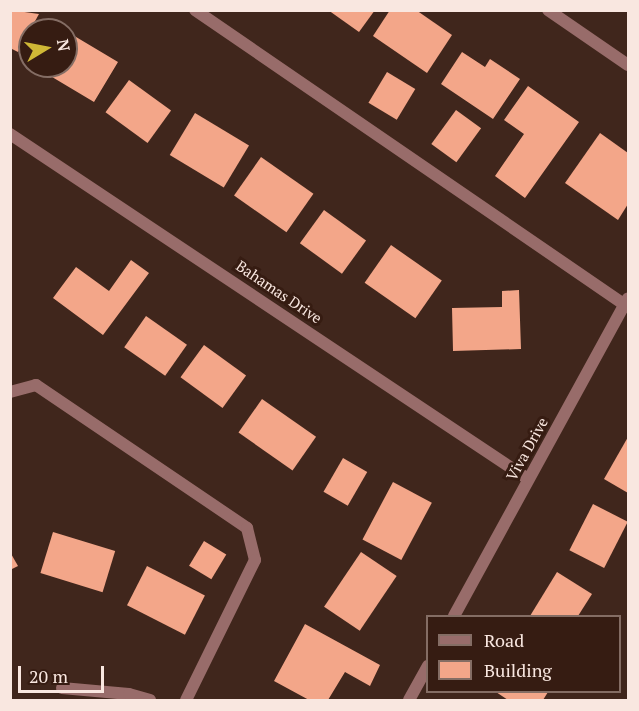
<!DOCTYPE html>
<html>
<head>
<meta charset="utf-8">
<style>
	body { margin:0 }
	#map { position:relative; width:639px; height:711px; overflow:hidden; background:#40261c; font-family:"PT Serif",serif }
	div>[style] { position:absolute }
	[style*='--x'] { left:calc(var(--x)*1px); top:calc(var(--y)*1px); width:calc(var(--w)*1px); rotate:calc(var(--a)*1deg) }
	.building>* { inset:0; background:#f3a689; transform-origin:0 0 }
	.lane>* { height:12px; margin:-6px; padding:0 6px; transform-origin:6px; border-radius:6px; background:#986c6a }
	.street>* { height:12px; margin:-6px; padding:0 6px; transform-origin:6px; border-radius:6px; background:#986c6a }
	span { translate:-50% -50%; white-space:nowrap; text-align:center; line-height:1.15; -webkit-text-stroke:6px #361c12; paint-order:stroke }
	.street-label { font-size:15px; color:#f9e7e0 }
	.frame { position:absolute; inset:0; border:12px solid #f9e7e0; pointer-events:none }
	.legend { position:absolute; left:426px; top:615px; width:195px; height:78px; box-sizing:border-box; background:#361c12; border:2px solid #846d64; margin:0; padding:8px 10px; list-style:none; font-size:18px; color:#f9e7e0 }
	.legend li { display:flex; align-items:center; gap:12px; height:30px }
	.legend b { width:30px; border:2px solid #846d64 }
	.north { position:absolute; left:18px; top:18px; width:60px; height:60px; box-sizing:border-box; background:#361c12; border:2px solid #846d64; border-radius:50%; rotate:80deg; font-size:16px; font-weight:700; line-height:24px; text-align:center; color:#f9e7e0 }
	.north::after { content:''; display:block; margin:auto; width:21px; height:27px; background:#d0b836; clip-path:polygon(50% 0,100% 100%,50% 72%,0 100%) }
	.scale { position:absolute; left:18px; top:666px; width:86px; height:27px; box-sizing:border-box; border:3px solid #f9e7e0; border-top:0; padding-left:8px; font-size:18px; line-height:21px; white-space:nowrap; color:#f9e7e0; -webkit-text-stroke:4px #361c12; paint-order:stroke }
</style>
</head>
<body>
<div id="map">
	<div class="building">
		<div style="clip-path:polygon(10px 10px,39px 14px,18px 52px,10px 48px)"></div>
		<div style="clip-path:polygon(328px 10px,375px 10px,359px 32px)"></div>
		<div style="clip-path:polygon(390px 10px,416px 10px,452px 35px,427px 73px,373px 36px)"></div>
		<div style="clip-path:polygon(66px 31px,118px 62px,94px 102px,42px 71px,45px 66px,66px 66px)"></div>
		<div style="clip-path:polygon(462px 52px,485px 67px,490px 59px,520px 79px,493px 119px,441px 84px)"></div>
		<div style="left:387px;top:72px;width:33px;height:36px;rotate:31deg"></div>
		<div style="left:129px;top:80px;width:52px;height:40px;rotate:36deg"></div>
		<div style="clip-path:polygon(528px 86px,579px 122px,525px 198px,495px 176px,524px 134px,504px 120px)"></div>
		<div style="left:456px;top:110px;width:31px;height:42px;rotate:36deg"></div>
		<div style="left:195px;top:113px;width:63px;height:49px;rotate:31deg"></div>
		<div style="clip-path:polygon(600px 133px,628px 153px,628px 204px,618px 220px,565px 183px)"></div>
		<div style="left:261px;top:157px;width:64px;height:47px;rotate:35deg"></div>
		<div style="left:324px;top:210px;width:52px;height:41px;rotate:36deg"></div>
		<div style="left:391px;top:245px;width:62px;height:46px;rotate:35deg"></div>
		<div style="clip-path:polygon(131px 260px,149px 273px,103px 335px,53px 298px,76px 267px,109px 291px)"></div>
		<div style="clip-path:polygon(519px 290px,521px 349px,453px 351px,452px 308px,502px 307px,502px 291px)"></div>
		<div style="left:146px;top:316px;width:50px;height:38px;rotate:35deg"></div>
		<div style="left:204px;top:345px;width:52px;height:40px;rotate:36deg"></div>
		<div style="left:262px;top:399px;width:66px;height:41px;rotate:35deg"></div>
		<div style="clip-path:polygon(628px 437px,628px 493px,604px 479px)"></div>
		<div style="left:343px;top:458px;width:28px;height:39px;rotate:30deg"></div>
		<div style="left:393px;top:482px;width:44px;height:65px;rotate:28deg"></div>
		<div style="left:593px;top:504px;width:39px;height:52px;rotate:27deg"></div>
		<div style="left:53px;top:532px;width:65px;height:43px;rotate:17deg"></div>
		<div style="left:204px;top:541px;width:26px;height:29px;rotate:31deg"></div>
		<div style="clip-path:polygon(10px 552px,18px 566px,10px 570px)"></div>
		<div style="left:361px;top:552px;width:43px;height:66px;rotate:34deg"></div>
		<div style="left:147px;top:566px;width:65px;height:44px;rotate:27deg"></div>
		<div style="clip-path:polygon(557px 572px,592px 594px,578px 616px,530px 616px)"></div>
		<div style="clip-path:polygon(305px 624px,380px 665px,370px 686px,345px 672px,328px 700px,309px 700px,274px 681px)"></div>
		<div style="clip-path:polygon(496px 692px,548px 692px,543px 700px,508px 700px)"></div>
	</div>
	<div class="lane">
		<div style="--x:195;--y:10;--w:525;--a:34.45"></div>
		<div style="--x:10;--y:392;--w:27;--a:-15"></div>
		<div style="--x:36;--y:385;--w:255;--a:34.1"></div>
		<div style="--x:247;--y:528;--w:33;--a:76"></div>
		<div style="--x:255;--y:560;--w:156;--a:116.2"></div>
	</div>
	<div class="street">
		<div style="--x:548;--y:10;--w:97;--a:34.5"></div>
		<div style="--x:10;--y:134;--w:622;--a:33.66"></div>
		<div style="--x:454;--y:616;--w:362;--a:-61.3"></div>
		<div style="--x:62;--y:688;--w:67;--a:5.1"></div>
		<div style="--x:129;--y:694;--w:22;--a:16"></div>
		<div style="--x:409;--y:700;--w:39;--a:-61"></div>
	</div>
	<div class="street-label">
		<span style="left:279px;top:292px;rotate:34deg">Bahamas Drive</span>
		<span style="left:527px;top:449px;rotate:-61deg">Viva Drive</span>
	</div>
	<div class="frame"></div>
	<ul class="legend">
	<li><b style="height:8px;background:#986c6a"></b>Road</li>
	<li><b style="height:16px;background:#f3a689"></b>Building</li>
	</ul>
	<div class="north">N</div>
	<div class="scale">20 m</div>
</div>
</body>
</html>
